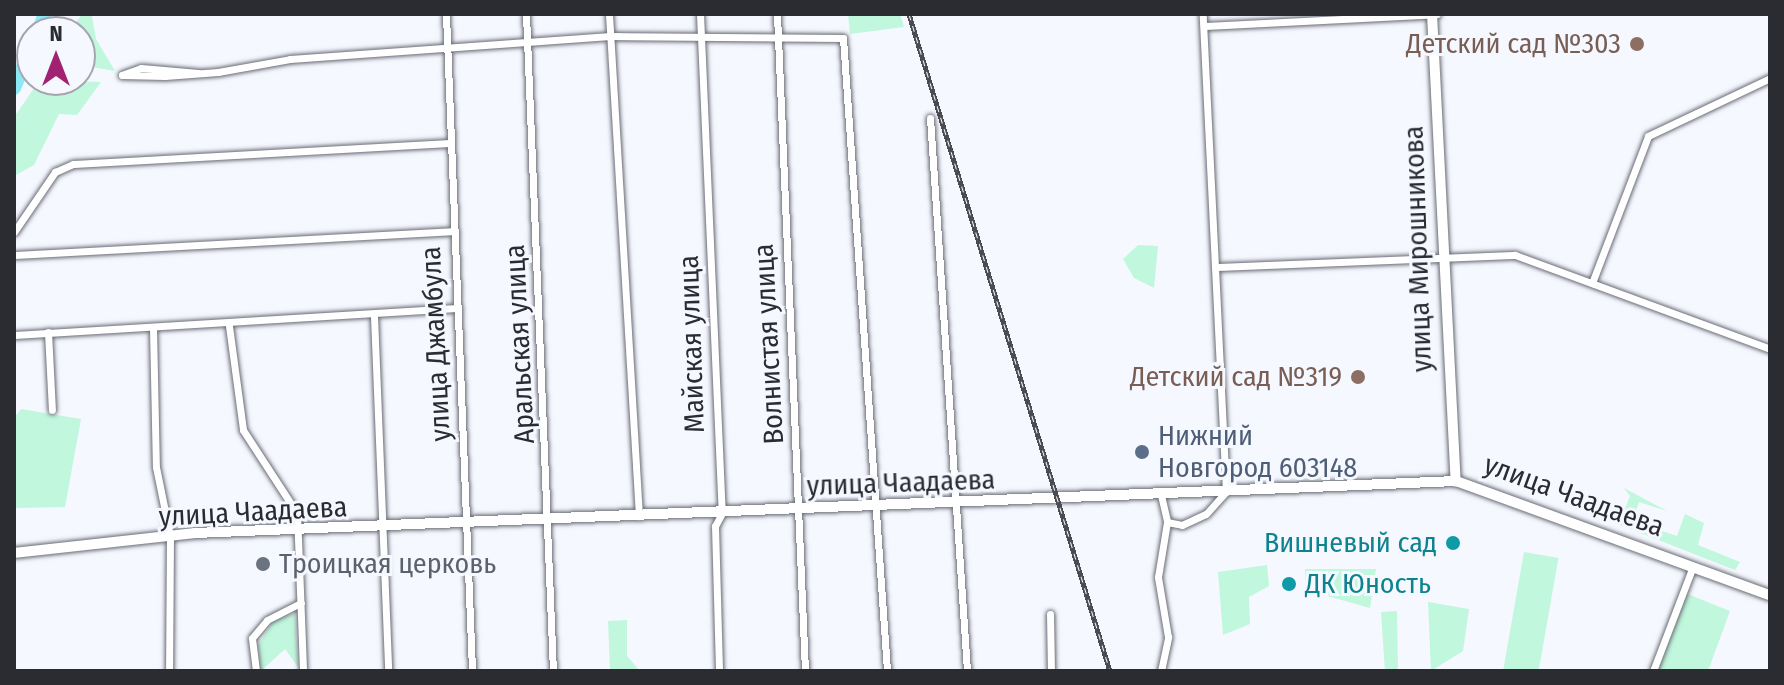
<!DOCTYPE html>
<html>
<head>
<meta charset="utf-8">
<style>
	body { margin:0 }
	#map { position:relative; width:1784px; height:685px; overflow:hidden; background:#f6f8ff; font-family:"Fira Sans Condensed",sans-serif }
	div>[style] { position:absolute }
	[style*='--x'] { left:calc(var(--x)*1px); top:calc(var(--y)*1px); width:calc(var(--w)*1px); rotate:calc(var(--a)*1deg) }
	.green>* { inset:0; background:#c0f7dd; transform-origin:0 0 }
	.river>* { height:14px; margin:-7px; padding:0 7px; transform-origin:7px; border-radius:7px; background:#8ce8f7 }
	.roads { filter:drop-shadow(0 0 2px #686c75) drop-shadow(0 0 2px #686c75) }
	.street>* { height:7px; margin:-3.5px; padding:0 3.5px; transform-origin:3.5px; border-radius:3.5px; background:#fff }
	.secondary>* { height:10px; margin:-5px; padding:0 5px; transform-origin:5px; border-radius:5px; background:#fff }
	.rail>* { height:5px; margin-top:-2.5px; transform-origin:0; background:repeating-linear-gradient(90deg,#f6f8ff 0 6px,#4b4c52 0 12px); box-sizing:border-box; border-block:2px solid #4b4c52 }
	.dots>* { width:22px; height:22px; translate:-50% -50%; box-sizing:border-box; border:4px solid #f6f8ff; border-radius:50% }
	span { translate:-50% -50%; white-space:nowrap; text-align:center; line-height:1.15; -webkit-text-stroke:6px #f6f8ff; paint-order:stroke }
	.education-label { font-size:28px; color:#785e54 }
	.right { translate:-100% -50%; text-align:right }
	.street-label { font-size:28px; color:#2b2c31 }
	.service-label { font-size:28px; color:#4e5e75 }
	.left { translate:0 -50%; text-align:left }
	.culture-label { font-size:28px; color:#0d838f }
	.worship-label { font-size:28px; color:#5b616d }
	.frame { position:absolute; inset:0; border:16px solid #2b2c31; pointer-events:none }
	.north { position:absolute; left:16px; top:16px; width:80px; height:80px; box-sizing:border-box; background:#f6f8ff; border:2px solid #a5a6ad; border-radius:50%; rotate:0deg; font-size:22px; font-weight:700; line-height:32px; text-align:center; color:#2b2c31 }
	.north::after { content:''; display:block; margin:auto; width:28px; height:36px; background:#a12173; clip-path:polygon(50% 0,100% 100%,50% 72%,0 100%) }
</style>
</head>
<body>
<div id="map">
	<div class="green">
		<div style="clip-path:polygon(82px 14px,103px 14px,92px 16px,96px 39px,115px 71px,80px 65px,80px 32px,69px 32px)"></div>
		<div style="clip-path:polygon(848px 14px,900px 14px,904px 27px,850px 34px)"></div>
		<div style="clip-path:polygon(40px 80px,101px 82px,77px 115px,59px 114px,34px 165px,14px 176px,14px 117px)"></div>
		<div style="clip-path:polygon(1138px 245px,1158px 246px,1154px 288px,1134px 278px,1123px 259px)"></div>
		<div style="clip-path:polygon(21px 409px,81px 419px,65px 507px,14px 508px,14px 418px)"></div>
		<div style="clip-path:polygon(1624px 488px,1667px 511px,1639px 502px,1632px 521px,1677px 536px,1685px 514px,1704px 523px,1698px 545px,1740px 562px,1735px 570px,1607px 520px,1612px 511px,1623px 514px,1630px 496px)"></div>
		<div style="left:1524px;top:552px;width:35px;height:121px;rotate:10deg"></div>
		<div style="clip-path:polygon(1267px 565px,1269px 586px,1249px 597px,1250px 624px,1223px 635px,1218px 572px)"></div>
		<div style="clip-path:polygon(1305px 569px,1376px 569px,1370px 608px,1306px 590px)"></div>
		<div style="clip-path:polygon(1685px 593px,1730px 611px,1708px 671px,1656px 671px)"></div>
		<div style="clip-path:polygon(1428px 602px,1469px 609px,1463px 651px,1431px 671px)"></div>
		<div style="clip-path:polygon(1397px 611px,1398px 671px,1385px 671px,1381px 612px)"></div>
		<div style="clip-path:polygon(295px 614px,298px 667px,285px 649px,261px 671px,258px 645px,274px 620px)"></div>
		<div style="clip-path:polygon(627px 620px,627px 656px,640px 671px,610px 671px,608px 621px)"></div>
	</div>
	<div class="river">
		<div style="--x:38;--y:32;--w:19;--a:-69"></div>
		<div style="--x:14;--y:88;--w:46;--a:-66.8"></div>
	</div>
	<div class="roads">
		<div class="street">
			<div style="--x:446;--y:14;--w:658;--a:87.73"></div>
			<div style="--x:526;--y:14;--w:658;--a:87.65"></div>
			<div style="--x:609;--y:14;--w:503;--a:86.58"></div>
			<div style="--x:700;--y:14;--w:499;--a:87.5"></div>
			<div style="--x:722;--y:513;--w:15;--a:118"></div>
			<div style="--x:715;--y:526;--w:145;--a:88.4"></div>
			<div style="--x:777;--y:14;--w:658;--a:87.56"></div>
			<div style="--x:1204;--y:26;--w:233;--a:-2.9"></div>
			<div style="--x:198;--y:73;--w:57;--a:-175"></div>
			<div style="--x:141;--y:68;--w:20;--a:160"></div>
			<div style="--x:122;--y:75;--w:43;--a:1.3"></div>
			<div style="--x:165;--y:76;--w:53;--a:-4.3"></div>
			<div style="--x:218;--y:72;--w:73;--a:-10.2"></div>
			<div style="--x:290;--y:59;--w:321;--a:-4.1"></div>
			<div style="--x:610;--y:36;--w:233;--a:0.5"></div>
			<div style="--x:843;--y:38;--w:635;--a:86.02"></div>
			<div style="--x:930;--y:118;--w:554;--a:86.17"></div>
			<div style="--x:14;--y:232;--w:73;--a:-55.7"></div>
			<div style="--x:55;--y:172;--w:20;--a:-24"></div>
			<div style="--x:73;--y:164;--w:378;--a:-3.2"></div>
			<div style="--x:14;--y:255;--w:439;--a:-3.1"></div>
			<div style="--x:1215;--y:267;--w:300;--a:-2.3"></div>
			<div style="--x:1515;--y:255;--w:272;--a:20.2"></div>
			<div style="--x:1592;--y:283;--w:157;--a:-69.1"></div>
			<div style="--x:1648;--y:136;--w:135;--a:-25.4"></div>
			<div style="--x:374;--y:316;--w:355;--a:87.7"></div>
			<div style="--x:229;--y:326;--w:105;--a:82.3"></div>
			<div style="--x:243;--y:430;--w:99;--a:57"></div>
			<div style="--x:297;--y:513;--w:158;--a:87.8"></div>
			<div style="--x:153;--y:328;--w:139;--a:88.8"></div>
			<div style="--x:156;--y:467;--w:70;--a:78.5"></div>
			<div style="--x:170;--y:536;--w:135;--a:90.4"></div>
			<div style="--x:48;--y:332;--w:78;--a:87.1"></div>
			<div style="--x:14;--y:335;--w:444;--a:-3.5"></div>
			<div style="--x:1161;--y:495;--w:28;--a:77"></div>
			<div style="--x:1167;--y:522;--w:15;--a:11"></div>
			<div style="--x:1182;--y:525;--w:26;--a:-25"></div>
			<div style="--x:1206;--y:514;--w:30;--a:-48"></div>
			<div style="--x:1226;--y:492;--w:479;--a:-92.8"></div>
			<div style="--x:1050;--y:614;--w:57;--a:89"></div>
			<div style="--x:256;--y:671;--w:33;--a:-97"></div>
			<div style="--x:252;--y:638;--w:23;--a:-50"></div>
			<div style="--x:267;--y:620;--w:38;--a:-27"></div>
			<div style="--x:1161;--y:671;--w:35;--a:-78"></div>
			<div style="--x:1168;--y:637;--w:61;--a:-99.5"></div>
			<div style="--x:1158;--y:577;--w:56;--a:-80.7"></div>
			<div style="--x:1653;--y:671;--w:112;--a:-69.1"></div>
		</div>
		<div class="secondary">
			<div style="--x:1432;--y:14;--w:468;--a:87.1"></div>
			<div style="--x:14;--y:553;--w:182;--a:-6.3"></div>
			<div style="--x:195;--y:533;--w:1262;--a:-2.36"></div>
			<div style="--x:1456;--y:481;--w:334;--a:20"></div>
		</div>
	</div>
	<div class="rail">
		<div style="--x:909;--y:14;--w:687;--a:72.99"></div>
	</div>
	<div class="dots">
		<div style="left:1637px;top:44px;background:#8d6e63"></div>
		<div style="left:1358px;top:377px;background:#8d6e63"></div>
		<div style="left:1142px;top:452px;background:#5c6f8a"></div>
		<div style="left:1453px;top:543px;background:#0f9aa8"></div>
		<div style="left:263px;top:564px;background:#6b7280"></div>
		<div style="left:1289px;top:584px;background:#0f9aa8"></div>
	</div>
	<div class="education-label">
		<span class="right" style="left:1621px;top:44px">Детский сад №303</span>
		<span class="right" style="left:1342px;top:377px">Детский сад №319</span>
	</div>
	<div class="street-label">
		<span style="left:1418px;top:249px;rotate:-92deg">улица Мирошникова</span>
		<span style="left:436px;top:344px;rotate:-93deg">улица Джамбула</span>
		<span style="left:520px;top:344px;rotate:-93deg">Аральская улица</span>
		<span style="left:692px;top:344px;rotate:-92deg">Майская улица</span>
		<span style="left:769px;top:344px;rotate:-93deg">Волнистая улица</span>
		<span style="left:901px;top:483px;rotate:-2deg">улица Чаадаева</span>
		<span style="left:1574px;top:496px;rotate:20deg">улица Чаадаева</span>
		<span style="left:253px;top:512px;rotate:-3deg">улица Чаадаева</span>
	</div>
	<div class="service-label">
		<span class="left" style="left:1158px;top:452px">Нижний<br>Новгород 603148</span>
	</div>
	<div class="culture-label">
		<span class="right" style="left:1437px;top:543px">Вишневый сад</span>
		<span class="left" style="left:1305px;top:584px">ДК Юность</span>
	</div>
	<div class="worship-label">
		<span class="left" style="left:279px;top:564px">Троицкая церковь</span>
	</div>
	<div class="frame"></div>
	<div class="north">N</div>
</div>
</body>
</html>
